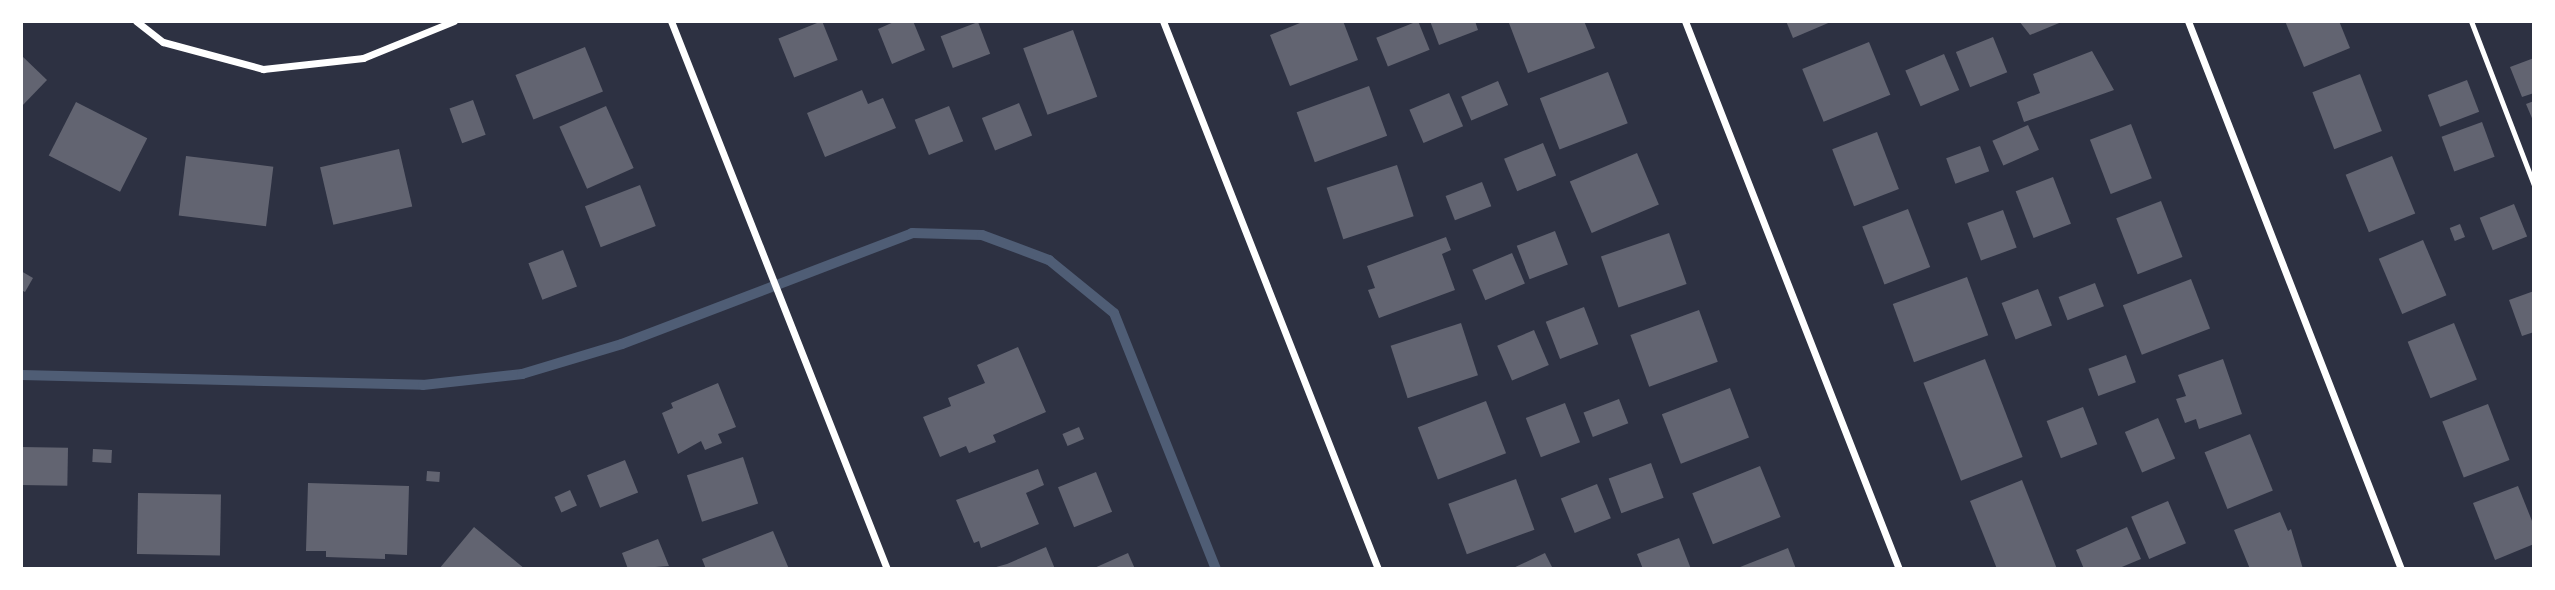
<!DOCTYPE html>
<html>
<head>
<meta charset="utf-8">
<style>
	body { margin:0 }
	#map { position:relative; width:2555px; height:590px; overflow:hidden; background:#2d3142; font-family:"IBM Plex Sans",sans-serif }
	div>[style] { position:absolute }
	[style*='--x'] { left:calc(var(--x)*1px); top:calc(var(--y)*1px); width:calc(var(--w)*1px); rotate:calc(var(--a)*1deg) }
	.stream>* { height:10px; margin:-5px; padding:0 5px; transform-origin:5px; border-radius:5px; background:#4f5d75 }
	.building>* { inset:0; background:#626471; transform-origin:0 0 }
	.service>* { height:5px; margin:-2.5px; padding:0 2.5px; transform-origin:2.5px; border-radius:2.5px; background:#fff }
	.minor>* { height:7px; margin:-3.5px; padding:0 3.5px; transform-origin:3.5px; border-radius:3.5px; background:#fff }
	span { translate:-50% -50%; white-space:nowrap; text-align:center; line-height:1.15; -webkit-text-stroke:6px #fff; paint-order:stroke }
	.frame { position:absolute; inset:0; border:23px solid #fff; pointer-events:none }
</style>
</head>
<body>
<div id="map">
	<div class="stream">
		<div style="--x:21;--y:375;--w:402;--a:1.4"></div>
		<div style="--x:423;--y:385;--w:100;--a:-6.3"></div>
		<div style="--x:522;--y:374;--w:104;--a:-16.7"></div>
		<div style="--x:622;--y:344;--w:311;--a:-20.9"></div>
		<div style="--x:912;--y:233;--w:70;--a:1.6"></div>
		<div style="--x:982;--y:235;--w:72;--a:20.5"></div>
		<div style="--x:1049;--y:260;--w:84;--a:39.2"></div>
		<div style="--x:1114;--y:313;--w:276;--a:68.3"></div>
	</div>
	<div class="building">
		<div style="left:822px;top:21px;width:42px;height:47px;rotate:68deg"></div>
		<div style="clip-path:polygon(896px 21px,913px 21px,925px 50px,892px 64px,878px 29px)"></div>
		<div style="clip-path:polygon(1305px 21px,1343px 21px,1358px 60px,1290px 86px,1270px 35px)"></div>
		<div style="left:1418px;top:21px;width:31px;height:45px;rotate:68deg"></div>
		<div style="clip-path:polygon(1430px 21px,1475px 21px,1478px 30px,1439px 45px)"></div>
		<div style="clip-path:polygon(1584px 21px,1595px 48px,1528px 73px,1509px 23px)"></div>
		<div style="clip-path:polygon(1786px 21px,1833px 21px,1793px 38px)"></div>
		<div style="clip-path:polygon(2019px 21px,2064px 21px,2030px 35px)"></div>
		<div style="clip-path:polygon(2285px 21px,2339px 21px,2350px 48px,2304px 67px)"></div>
		<div style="left:978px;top:22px;width:34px;height:40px;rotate:69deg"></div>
		<div style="left:1073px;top:30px;width:71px;height:53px;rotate:70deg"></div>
		<div style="left:1993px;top:37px;width:38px;height:40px;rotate:68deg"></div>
		<div style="left:1869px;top:42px;width:57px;height:72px;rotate:68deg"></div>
		<div style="left:585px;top:47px;width:48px;height:75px;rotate:68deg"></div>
		<div style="clip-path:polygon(2092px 51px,2114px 90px,2024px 122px,2017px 102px,2040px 93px,2033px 74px)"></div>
		<div style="left:1944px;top:54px;width:39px;height:42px;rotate:67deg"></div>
		<div style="clip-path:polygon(21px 55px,47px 80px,21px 107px)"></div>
		<div style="clip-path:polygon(2534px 58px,2534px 93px,2522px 97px,2510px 67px)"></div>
		<div style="left:1608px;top:72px;width:55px;height:73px;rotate:69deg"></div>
		<div style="left:2360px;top:74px;width:61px;height:51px;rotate:69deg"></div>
		<div style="left:2467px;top:80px;width:34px;height:42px;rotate:69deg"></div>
		<div style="left:1498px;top:81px;width:26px;height:40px;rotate:67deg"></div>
		<div style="left:1369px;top:86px;width:53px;height:77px;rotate:70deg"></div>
		<div style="clip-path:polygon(862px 90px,868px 104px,883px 98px,896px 128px,825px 157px,807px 113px)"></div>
		<div style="left:1449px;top:93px;width:36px;height:43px;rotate:67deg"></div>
		<div style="left:473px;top:100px;width:37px;height:25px;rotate:70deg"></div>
		<div style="clip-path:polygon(2534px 101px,2534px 123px,2526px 104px)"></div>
		<div style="left:76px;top:102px;width:80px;height:60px;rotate:27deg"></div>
		<div style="left:1019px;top:103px;width:35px;height:40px;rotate:68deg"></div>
		<div style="left:606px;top:106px;width:68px;height:51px;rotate:66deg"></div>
		<div style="left:949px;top:106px;width:38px;height:37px;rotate:68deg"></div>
		<div style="left:2482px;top:122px;width:37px;height:43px;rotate:70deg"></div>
		<div style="left:2131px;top:124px;width:58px;height:44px;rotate:69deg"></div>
		<div style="left:2028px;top:125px;width:27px;height:39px;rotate:66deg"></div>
		<div style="left:1877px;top:132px;width:61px;height:48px;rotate:69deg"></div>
		<div style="left:1543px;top:143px;width:35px;height:42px;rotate:68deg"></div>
		<div style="left:1980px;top:146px;width:27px;height:36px;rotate:70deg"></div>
		<div style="left:399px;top:149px;width:59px;height:81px;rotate:77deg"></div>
		<div style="left:1637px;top:153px;width:56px;height:73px;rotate:67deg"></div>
		<div style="left:186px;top:156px;width:88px;height:60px;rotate:7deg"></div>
		<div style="left:2392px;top:156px;width:62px;height:50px;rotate:68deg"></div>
		<div style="left:1397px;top:165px;width:54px;height:74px;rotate:72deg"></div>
		<div style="left:2053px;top:177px;width:50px;height:40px;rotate:69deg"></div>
		<div style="left:1482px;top:182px;width:26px;height:39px;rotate:69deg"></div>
		<div style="left:640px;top:185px;width:44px;height:59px;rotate:69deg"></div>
		<div style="left:2161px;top:201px;width:60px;height:48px;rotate:69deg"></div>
		<div style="left:2514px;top:204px;width:35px;height:37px;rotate:68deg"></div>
		<div style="left:1908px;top:209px;width:62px;height:49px;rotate:69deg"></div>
		<div style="left:2003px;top:210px;width:40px;height:38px;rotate:70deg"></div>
		<div style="left:2460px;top:224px;width:14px;height:11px;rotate:69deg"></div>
		<div style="left:1555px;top:231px;width:36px;height:41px;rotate:69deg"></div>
		<div style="left:1669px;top:233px;width:54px;height:72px;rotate:71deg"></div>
		<div style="clip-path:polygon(1446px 237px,1451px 250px,1442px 254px,1455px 290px,1379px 318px,1368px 290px,1375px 288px,1367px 266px)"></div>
		<div style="left:2423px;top:240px;width:60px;height:48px;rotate:67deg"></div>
		<div style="left:563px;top:250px;width:39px;height:37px;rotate:69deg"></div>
		<div style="left:1512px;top:253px;width:33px;height:43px;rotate:67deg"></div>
		<div style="clip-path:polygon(21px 271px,33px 278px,25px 292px,21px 290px)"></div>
		<div style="left:1967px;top:277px;width:62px;height:79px;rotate:70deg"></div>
		<div style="left:2191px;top:279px;width:53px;height:73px;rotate:69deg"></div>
		<div style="left:2095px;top:283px;width:25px;height:39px;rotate:69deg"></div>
		<div style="left:2038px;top:289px;width:39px;height:39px;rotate:69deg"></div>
		<div style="clip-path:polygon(2534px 291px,2534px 332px,2522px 336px,2509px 300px)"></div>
		<div style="left:1584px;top:307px;width:40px;height:41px;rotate:69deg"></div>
		<div style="left:1699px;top:310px;width:55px;height:73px;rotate:70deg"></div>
		<div style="left:1461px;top:323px;width:55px;height:74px;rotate:72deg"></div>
		<div style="left:2454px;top:323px;width:61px;height:50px;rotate:68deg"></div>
		<div style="left:1534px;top:330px;width:38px;height:40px;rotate:67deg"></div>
		<div style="clip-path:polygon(1018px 347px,1046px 412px,993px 435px,996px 442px,969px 453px,966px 446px,940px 457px,923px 417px,951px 406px,948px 398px,985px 383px,977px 365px)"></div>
		<div style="left:2126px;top:355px;width:29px;height:40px;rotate:70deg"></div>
		<div style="left:1985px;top:359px;width:105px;height:66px;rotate:69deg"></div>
		<div style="clip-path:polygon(2223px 359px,2242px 414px,2199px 429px,2196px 419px,2185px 423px,2176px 399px,2186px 396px,2178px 375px)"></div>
		<div style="clip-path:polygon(718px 383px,736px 427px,718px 434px,722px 443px,705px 450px,701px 441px,678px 454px,662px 413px,673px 408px,671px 403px)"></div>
		<div style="left:1730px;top:388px;width:53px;height:73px;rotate:69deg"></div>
		<div style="left:1619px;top:399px;width:26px;height:38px;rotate:69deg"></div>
		<div style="left:1486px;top:401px;width:56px;height:73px;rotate:69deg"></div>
		<div style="left:1565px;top:403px;width:42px;height:42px;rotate:69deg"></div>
		<div style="left:2488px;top:404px;width:60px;height:49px;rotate:69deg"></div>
		<div style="left:2083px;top:407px;width:40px;height:39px;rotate:69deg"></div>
		<div style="left:2158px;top:418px;width:44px;height:36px;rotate:67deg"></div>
		<div style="left:1079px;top:427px;width:13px;height:18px;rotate:67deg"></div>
		<div style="left:2250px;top:434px;width:61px;height:49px;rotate:68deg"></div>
		<div style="left:21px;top:447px;width:47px;height:38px;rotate:1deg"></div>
		<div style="left:93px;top:449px;width:19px;height:13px;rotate:3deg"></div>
		<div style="left:743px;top:457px;width:49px;height:59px;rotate:72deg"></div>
		<div style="left:625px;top:460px;width:35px;height:41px;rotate:68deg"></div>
		<div style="left:1651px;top:463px;width:37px;height:45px;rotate:70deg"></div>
		<div style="left:1760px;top:466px;width:55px;height:73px;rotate:68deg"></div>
		<div style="clip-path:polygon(1038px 469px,1044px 485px,1026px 493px,1039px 524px,981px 548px,979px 541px,974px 543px,956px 500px)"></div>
		<div style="left:427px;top:471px;width:13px;height:10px;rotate:4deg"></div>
		<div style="left:1096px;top:472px;width:43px;height:41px;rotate:68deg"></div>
		<div style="left:1516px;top:479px;width:54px;height:72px;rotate:70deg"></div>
		<div style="clip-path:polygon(2022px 480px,2057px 569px,1997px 569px,1970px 501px)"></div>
		<div style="clip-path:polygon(308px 483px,409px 486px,407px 555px,385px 554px,385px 559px,326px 557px,326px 551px,306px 551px)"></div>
		<div style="left:1597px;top:484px;width:37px;height:39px;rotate:68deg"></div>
		<div style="clip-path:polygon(2518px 486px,2534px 526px,2534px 544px,2495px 560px,2473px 503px)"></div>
		<div style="left:570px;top:490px;width:17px;height:17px;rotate:66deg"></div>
		<div style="left:138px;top:493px;width:83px;height:61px;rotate:1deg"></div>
		<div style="left:2168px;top:501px;width:46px;height:40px;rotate:67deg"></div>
		<div style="clip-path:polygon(2280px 512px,2288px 531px,2291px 529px,2303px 569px,2250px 569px,2234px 530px)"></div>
		<div style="clip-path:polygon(474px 527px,525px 569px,439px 569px)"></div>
		<div style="clip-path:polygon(2127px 527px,2141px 559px,2117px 569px,2084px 569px,2076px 550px)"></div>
		<div style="clip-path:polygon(773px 531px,789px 569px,706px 569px,702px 559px)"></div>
		<div style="clip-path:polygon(1679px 538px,1691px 569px,1643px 569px,1637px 554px)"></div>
		<div style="clip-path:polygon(658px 539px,669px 566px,628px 569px,622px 553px)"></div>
		<div style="clip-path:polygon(1046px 547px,1055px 569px,989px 569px,1007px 564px)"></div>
		<div style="clip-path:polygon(1788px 548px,1796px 569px,1735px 569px)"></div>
		<div style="clip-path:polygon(1128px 553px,1135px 569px,1092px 569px)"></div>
		<div style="clip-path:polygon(1545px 553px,1553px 569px,1511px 569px)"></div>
	</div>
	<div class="service">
		<div style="--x:2471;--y:21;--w:176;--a:69"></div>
	</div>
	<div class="minor">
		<div style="--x:136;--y:21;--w:34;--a:38"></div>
		<div style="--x:163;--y:42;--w:104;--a:15.1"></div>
		<div style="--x:263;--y:69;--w:101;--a:-6.3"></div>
		<div style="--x:363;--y:58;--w:98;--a:-22.1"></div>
		<div style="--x:671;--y:21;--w:589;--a:68.49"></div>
		<div style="--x:1163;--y:21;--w:589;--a:68.58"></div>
		<div style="--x:1685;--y:21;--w:588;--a:68.67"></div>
		<div style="--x:2188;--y:21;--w:588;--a:68.76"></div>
	</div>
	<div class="frame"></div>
</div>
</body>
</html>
